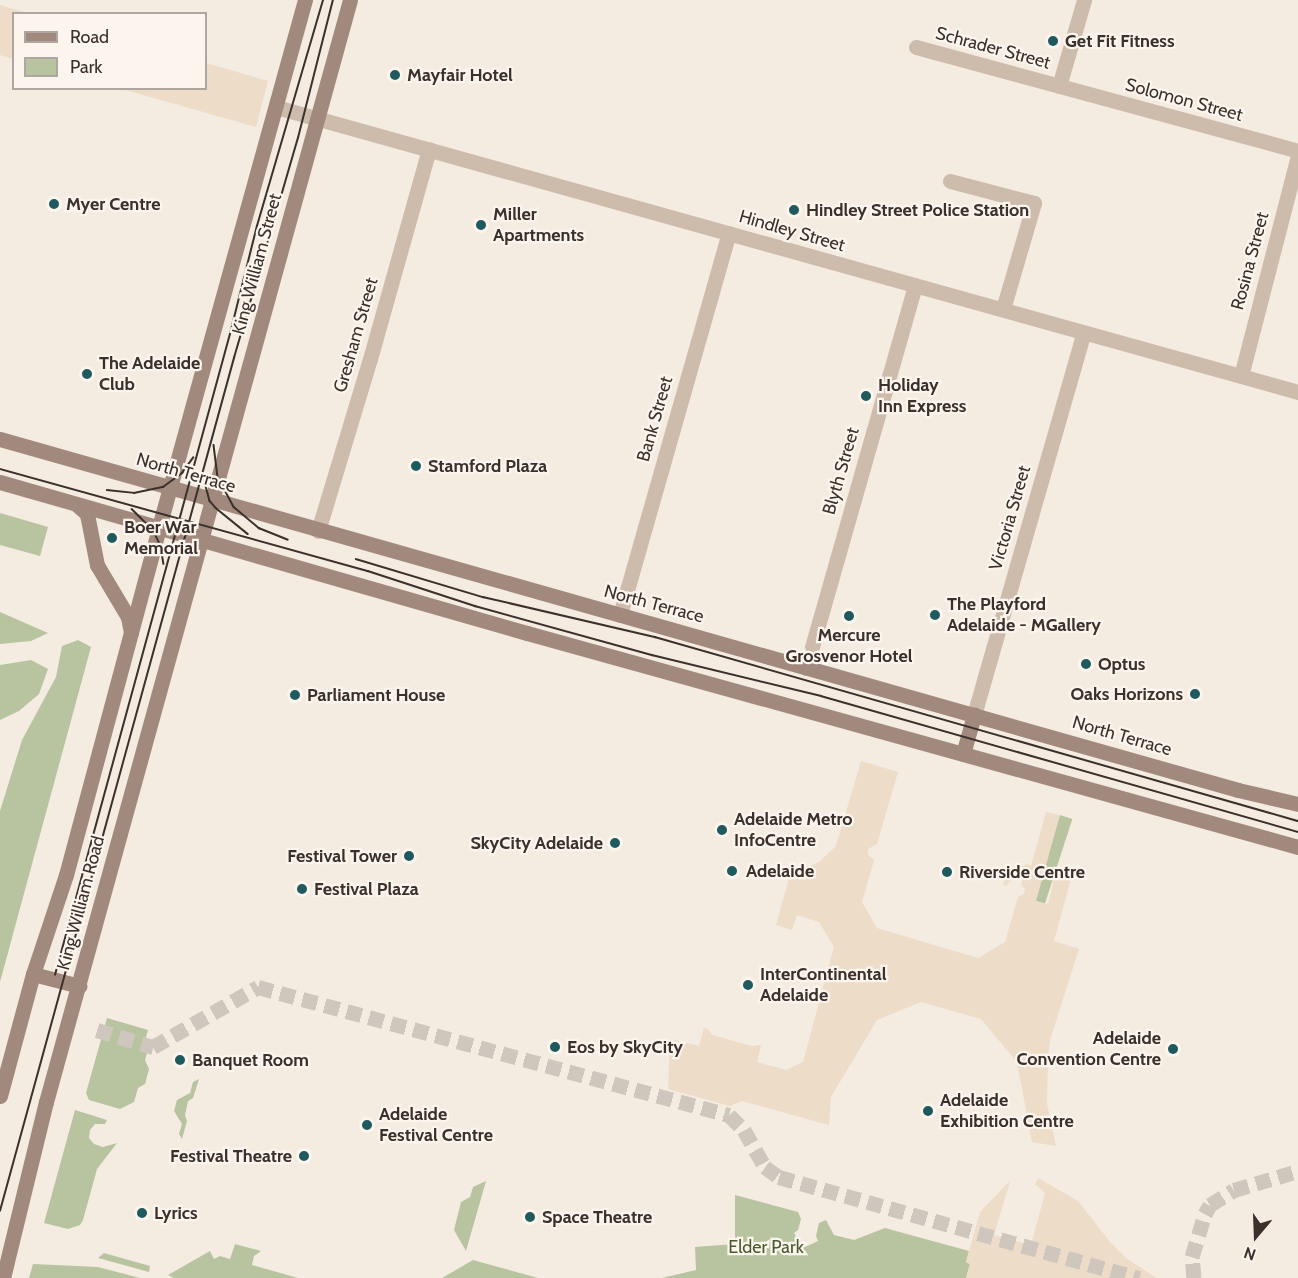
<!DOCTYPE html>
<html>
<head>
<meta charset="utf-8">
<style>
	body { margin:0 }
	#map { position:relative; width:1298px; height:1278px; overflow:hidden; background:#f4ebe1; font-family:Cabin,sans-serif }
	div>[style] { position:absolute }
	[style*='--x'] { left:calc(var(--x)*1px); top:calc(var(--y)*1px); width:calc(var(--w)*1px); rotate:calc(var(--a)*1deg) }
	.green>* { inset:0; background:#b8c4a0; transform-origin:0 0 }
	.plaza>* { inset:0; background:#ecdcc8 }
	.minor-tunnel>* { height:15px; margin-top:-7.5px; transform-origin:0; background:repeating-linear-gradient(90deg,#cfc6bd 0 15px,transparent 0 23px) }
	.minor>* { height:15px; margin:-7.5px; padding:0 7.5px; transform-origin:7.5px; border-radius:7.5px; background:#cdbbac }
	.tertiary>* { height:15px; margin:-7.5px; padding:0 7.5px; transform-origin:7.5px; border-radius:7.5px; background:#cdbbac }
	.secondary>* { height:15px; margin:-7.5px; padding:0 7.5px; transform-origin:7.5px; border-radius:7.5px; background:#a18a7d }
	.tram>* { height:1.5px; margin:-0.75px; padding:0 0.75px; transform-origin:0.75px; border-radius:0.75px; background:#3b302b }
	.dots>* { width:16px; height:16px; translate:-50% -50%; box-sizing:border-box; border:3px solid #fbf5ee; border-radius:50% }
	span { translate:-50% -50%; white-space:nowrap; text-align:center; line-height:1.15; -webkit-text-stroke:4.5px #fbf5ee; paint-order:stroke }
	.poi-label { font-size:18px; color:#3b302b; font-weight:700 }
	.left { translate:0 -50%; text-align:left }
	.right { translate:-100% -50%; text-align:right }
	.street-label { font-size:18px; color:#3b302b }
	.park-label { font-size:18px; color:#4a5a2e }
	.legend { position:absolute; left:12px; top:12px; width:195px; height:78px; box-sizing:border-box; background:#fbf5ee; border:2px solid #aea6a0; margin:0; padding:8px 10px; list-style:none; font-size:18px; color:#3b302b }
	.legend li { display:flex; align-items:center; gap:12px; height:30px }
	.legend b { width:30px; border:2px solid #aea6a0 }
	.north { position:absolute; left:1226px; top:1206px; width:60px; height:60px; -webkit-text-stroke:4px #fbf5ee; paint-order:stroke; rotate:199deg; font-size:16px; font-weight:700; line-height:24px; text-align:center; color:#3b302b }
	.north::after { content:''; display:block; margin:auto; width:21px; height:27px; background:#3b302b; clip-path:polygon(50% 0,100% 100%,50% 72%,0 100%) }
</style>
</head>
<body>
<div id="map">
	<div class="green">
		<div style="clip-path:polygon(0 513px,48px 527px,40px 556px,0 545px)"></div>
		<div style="clip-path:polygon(0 612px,48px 633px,31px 641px,0 644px)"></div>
		<div style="clip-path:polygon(78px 640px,91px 647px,0 982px,0 811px,22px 740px,56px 677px,62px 646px)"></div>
		<div style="clip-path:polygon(31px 660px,48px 669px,39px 694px,19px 711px,0 720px,0 665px)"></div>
		<div style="left:1060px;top:815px;width:13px;height:89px;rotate:18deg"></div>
		<div style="clip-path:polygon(107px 1018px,148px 1030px,145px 1041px,149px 1046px,145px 1060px,149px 1069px,145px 1084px,138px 1088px,134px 1102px,120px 1109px,89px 1100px,86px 1093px)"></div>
		<div style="clip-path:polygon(199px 1079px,193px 1098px,188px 1101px,185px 1115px,187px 1121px,182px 1139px,179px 1134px,182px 1124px,174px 1111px,177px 1100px,190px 1093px,193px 1082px)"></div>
		<div style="clip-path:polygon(75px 1110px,107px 1120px,105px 1124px,95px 1124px,90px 1130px,89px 1138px,94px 1144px,103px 1147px,117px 1143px,97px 1169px,83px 1220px,80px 1225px,68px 1229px,44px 1223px)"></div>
		<div style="clip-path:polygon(486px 1181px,466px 1251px,454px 1230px,461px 1202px,470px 1197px,473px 1187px)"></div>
		<div style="clip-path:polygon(735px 1195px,798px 1212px,801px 1219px,798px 1230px,794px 1233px,801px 1245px,805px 1247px,818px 1241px,816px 1236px,819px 1223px,826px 1220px,834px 1235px,854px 1240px,885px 1228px,969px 1251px,966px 1262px,970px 1264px,966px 1278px,662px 1278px,696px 1270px,695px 1247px,735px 1244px)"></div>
		<div style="clip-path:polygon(235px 1244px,261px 1251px,254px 1256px,252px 1265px,298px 1278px,174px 1278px,168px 1275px,210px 1251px,214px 1259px,220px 1256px,230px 1259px)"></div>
		<div style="clip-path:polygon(104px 1253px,150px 1266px,149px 1272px,98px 1258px)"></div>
		<div style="clip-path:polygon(473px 1260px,538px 1278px,442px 1278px)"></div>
		<div style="clip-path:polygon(33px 1264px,98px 1267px,140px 1278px,29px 1278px)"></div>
	</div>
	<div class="plaza">
		<div style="clip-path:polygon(0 5px,27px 13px,14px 14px,13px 59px,0 55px)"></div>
		<div style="clip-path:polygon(206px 63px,268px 81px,256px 127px,122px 89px,206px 88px)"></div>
		<div style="clip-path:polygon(861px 761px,898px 772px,877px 844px,868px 849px,868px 855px,874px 860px,862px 902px,877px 928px,978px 958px,1005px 942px,1018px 897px,1024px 894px,1025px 889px,1021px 885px,1023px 878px,1014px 878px,1006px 886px,1003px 885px,1006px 875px,1027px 864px,1031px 866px,1046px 812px,1060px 815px,1036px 901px,1048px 904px,1056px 871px,1072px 875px,1054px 941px,1079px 949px,1050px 1040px,1048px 1057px,1047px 1104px,1056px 1146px,1032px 1142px,1017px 1062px,981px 1019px,921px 1002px,877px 1020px,831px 1097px,829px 1125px,742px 1101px,730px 1106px,668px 1089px,670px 1039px,699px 1046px,704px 1028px,709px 1030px,712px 1035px,752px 1046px,761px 1045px,757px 1062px,786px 1070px,803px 1062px,834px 947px,819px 922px,797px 915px,792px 930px,776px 925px,790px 875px,819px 862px,836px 846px)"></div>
		<div style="clip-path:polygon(1038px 1178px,1078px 1201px,1110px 1242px,1126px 1258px,1156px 1278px,966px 1278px,970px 1264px,966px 1262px,980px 1212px,1010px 1181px,994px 1235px,1031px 1245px,1045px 1193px,1035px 1184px)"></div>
	</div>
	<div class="minor-tunnel">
		<div style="--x:97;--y:1030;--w:59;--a:16.9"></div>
		<div style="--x:153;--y:1047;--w:121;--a:-29.7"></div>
		<div style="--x:258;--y:987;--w:488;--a:15.2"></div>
		<div style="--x:729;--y:1115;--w:21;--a:45"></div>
		<div style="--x:744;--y:1130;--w:43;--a:60.4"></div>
		<div style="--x:765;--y:1167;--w:17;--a:36"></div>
		<div style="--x:779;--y:1177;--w:374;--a:15.7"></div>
		<div style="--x:1194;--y:1278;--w:21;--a:-95"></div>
		<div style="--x:1192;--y:1257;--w:45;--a:-73.2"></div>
		<div style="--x:1205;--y:1214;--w:10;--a:-61"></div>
		<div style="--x:1210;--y:1205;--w:28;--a:-32"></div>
		<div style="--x:1234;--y:1190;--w:67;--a:-16.5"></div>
	</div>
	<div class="minor">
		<div style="--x:916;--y:47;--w:396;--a:15.2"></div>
		<div style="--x:1059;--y:86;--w:90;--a:-73.8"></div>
		<div style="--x:950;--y:181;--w:87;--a:14.7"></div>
		<div style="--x:1034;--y:203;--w:110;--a:106.3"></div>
		<div style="--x:1241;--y:376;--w:227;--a:-75.5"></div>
		<div style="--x:318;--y:531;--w:180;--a:-73.2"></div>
		<div style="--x:370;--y:359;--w:218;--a:-74.3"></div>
		<div style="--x:620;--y:615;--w:397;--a:-74.1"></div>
		<div style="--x:806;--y:668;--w:398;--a:-74.1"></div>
		<div style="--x:974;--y:715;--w:398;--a:-74"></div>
	</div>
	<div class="tertiary">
		<div style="--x:276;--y:107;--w:1061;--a:15.58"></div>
	</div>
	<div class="secondary">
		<div style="--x:0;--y:439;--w:1287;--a:15.83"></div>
		<div style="--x:1238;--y:790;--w:62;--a:13.1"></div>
		<div style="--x:0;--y:482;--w:548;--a:15.99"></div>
		<div style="--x:527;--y:633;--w:800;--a:15.51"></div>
		<div style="--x:76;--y:504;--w:15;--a:42"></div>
		<div style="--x:87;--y:514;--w:52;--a:78.9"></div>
		<div style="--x:97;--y:565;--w:61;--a:59.2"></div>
		<div style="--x:128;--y:617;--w:16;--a:79"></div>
		<div style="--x:963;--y:754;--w:41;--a:-74.2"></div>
		<div style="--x:33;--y:974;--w:48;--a:14.6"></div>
		<div style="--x:0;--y:1096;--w:126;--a:-74.9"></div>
		<div style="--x:33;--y:974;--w:104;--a:-71.6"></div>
		<div style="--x:66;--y:875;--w:360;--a:-75"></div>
		<div style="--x:159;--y:527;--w:547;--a:-74.52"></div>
		<div style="--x:3;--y:1278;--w:181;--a:-76.3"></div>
		<div style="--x:46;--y:1102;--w:1143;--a:-74.58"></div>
	</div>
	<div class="tram">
		<div style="--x:214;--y:445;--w:32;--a:83"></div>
		<div style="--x:218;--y:477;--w:34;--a:62"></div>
		<div style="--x:234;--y:507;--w:33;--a:40"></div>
		<div style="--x:259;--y:528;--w:31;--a:22"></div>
		<div style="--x:0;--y:469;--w:382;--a:15.5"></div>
		<div style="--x:368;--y:571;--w:113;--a:18.1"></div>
		<div style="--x:475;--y:606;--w:184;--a:15.5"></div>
		<div style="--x:652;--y:655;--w:174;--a:13.6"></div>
		<div style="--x:821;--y:696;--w:496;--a:15.9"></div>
		<div style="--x:203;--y:475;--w:27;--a:75"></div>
		<div style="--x:210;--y:501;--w:9;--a:49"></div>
		<div style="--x:216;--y:508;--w:41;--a:39.1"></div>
		<div style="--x:107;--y:490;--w:27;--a:6"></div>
		<div style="--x:134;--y:493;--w:30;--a:-12"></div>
		<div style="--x:163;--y:487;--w:24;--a:-36"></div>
		<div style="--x:182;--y:473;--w:19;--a:-54"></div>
		<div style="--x:132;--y:509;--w:30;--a:45"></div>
		<div style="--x:153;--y:530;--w:18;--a:63"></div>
		<div style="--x:161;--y:546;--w:18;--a:81"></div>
		<div style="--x:356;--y:559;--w:133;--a:16.7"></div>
		<div style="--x:483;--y:597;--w:177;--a:13.1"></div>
		<div style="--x:655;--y:637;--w:669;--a:15.97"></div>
		<div style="--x:55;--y:975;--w:664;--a:-74.73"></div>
		<div style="--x:230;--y:334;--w:111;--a:-76"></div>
		<div style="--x:257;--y:226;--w:235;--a:-73.7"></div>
		<div style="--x:0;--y:1211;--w:885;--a:-74.66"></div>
		<div style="--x:234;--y:358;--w:229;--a:-73.8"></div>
		<div style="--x:298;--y:138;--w:142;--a:-75.8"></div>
	</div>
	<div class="dots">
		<div style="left:1053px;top:41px;background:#1f5a5e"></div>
		<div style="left:395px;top:75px;background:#1f5a5e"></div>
		<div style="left:54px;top:204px;background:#1f5a5e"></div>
		<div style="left:794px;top:210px;background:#1f5a5e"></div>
		<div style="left:481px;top:225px;background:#1f5a5e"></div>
		<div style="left:87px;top:374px;background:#1f5a5e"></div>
		<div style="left:866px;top:396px;background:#1f5a5e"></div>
		<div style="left:416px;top:466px;background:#1f5a5e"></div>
		<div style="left:112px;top:538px;background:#1f5a5e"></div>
		<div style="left:935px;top:615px;background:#1f5a5e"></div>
		<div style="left:849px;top:616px;background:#1f5a5e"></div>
		<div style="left:1086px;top:664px;background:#1f5a5e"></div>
		<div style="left:1195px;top:694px;background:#1f5a5e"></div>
		<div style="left:295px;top:695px;background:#1f5a5e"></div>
		<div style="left:722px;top:830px;background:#1f5a5e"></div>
		<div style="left:615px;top:843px;background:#1f5a5e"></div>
		<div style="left:409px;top:856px;background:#1f5a5e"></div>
		<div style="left:732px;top:871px;background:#1f5a5e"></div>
		<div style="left:947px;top:872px;background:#1f5a5e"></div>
		<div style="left:302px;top:889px;background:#1f5a5e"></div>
		<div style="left:748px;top:985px;background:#1f5a5e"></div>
		<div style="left:555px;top:1047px;background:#1f5a5e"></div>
		<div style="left:1173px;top:1049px;background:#1f5a5e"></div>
		<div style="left:180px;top:1060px;background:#1f5a5e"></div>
		<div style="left:928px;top:1111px;background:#1f5a5e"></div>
		<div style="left:367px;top:1125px;background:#1f5a5e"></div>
		<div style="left:304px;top:1156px;background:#1f5a5e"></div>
		<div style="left:142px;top:1213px;background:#1f5a5e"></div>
		<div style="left:530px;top:1217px;background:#1f5a5e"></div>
	</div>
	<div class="poi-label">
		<span class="left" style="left:1065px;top:41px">Get Fit Fitness</span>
		<span class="left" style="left:407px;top:75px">Mayfair Hotel</span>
		<span class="left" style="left:66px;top:204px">Myer Centre</span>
		<span class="left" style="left:806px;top:210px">Hindley Street Police Station</span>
		<span class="left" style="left:493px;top:225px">Miller<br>Apartments</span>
		<span class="left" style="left:99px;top:374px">The Adelaide<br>Club</span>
		<span class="left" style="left:878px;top:396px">Holiday<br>Inn Express</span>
		<span class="left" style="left:428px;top:466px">Stamford Plaza</span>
		<span class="left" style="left:124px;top:538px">Boer War<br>Memorial</span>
		<span class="left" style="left:947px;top:615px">The Playford<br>Adelaide - MGallery</span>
		<span style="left:849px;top:646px">Mercure<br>Grosvenor Hotel</span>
		<span class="left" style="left:1098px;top:664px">Optus</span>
		<span class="right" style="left:1183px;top:694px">Oaks Horizons</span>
		<span class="left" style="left:307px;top:695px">Parliament House</span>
		<span class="left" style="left:734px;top:830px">Adelaide Metro<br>InfoCentre</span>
		<span class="right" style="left:603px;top:843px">SkyCity Adelaide</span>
		<span class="right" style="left:397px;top:856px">Festival Tower</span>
		<span class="left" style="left:746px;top:871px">Adelaide</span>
		<span class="left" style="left:959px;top:872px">Riverside Centre</span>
		<span class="left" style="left:314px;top:889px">Festival Plaza</span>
		<span class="left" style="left:760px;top:985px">InterContinental<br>Adelaide</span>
		<span class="right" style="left:1161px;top:1049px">Adelaide<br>Convention Centre</span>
		<span class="left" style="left:567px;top:1047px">Eos by SkyCity</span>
		<span class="left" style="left:192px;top:1060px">Banquet Room</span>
		<span class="left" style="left:940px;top:1111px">Adelaide<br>Exhibition Centre</span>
		<span class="left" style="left:379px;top:1125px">Adelaide<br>Festival Centre</span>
		<span class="right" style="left:292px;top:1156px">Festival Theatre</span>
		<span class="left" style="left:154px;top:1213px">Lyrics</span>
		<span class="left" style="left:542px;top:1217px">Space Theatre</span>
	</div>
	<div class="street-label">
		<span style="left:993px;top:48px;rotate:15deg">Schrader Street</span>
		<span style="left:1184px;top:100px;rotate:15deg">Solomon Street</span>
		<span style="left:792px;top:231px;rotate:16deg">Hindley Street</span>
		<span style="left:1250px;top:261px;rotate:-75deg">Rosina Street</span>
		<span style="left:257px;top:264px;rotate:-75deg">King William Street</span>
		<span style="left:356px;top:335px;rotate:-74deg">Gresham Street</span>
		<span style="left:655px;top:419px;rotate:-74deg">Bank Street</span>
		<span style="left:841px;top:471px;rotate:-74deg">Blyth Street</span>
		<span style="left:186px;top:473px;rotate:16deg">North Terrace</span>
		<span style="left:1010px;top:518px;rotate:-74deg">Victoria Street</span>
		<span style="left:654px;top:604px;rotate:15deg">North Terrace</span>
		<span style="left:1122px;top:736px;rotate:16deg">North Terrace</span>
		<span style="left:81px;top:903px;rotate:-75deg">King William Road</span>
	</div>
	<div class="park-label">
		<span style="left:766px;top:1247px">Elder Park</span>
	</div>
	<ul class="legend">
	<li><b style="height:8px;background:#a18a7d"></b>Road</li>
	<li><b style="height:16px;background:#b8c4a0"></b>Park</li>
	</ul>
	<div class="north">N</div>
</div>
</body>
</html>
